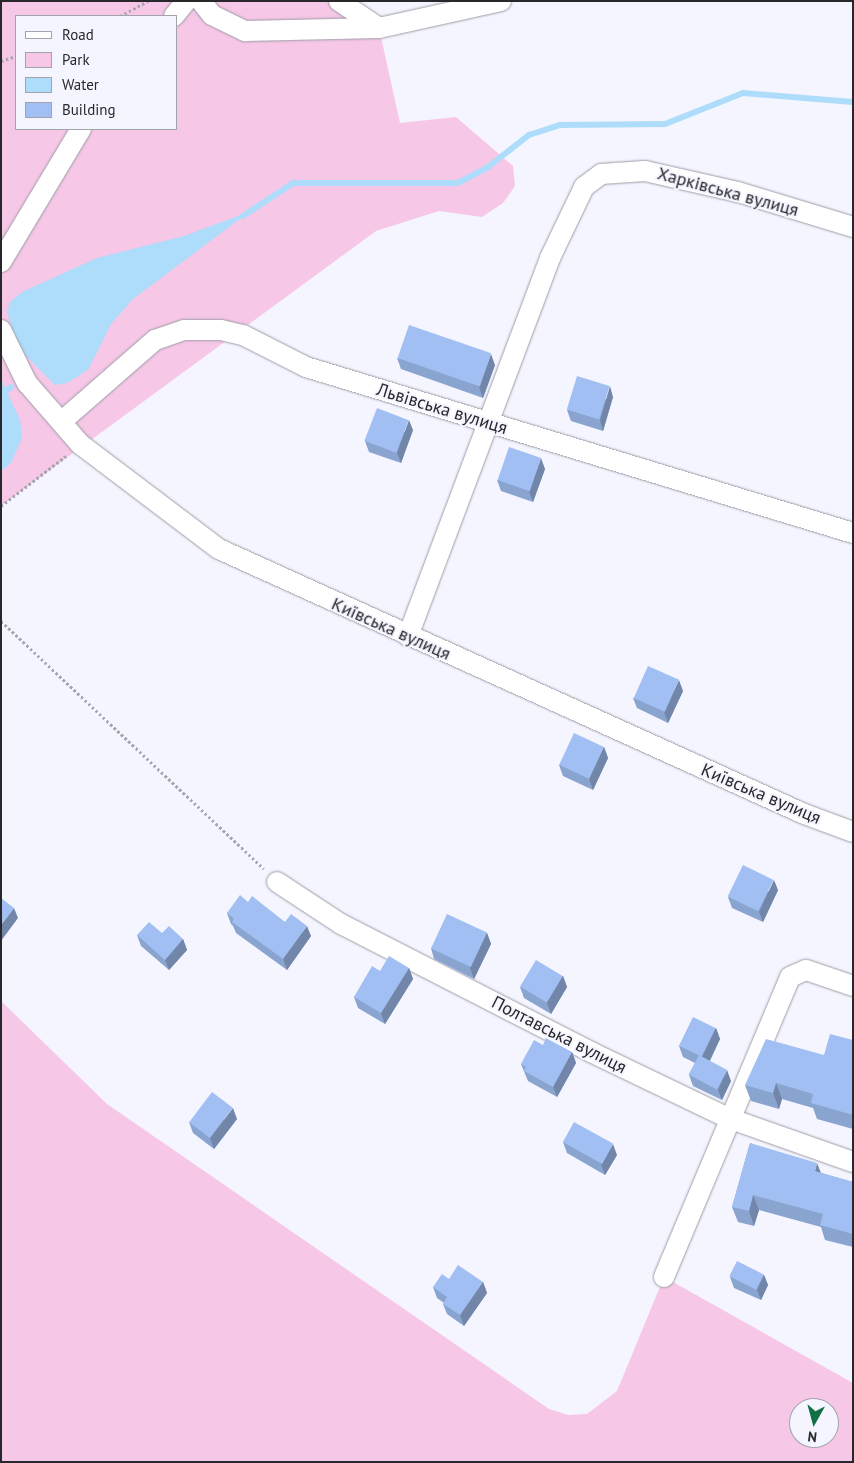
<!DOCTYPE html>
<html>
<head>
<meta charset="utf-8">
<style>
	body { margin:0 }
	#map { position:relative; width:854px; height:1463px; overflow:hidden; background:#f5f5ff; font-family:"PT Sans",sans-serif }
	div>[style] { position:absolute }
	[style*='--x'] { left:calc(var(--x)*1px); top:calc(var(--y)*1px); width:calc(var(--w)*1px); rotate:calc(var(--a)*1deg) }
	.green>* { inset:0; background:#f6c7e6 }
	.water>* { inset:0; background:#adddfa }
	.stream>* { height:6px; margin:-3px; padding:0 3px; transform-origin:3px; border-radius:3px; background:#adddfa }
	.path>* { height:3px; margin-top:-1.5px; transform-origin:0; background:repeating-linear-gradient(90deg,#a6a6ae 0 2.5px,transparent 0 5px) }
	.roads { filter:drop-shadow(0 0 1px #9d9da8) drop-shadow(0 0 1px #9d9da8) }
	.minor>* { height:20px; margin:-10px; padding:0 10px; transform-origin:10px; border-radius:10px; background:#fff }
	.wall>* { inset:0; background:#8aa4d0 }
	.shaded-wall>* { inset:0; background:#7186a9 }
	.building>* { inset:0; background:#a1bff2; transform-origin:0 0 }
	span { translate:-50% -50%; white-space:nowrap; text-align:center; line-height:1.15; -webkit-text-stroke:4px #f5f5ff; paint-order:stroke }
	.street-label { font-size:18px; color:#28282c }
	.frame { position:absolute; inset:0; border:2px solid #28282c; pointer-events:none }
	.legend { position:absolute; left:15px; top:15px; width:162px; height:115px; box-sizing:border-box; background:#f5f5ff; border:1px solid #a3a3ab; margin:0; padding:6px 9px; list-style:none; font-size:15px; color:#28282c }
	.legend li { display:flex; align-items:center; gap:10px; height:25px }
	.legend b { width:25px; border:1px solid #a3a3ab }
	.north { position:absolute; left:789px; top:1398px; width:50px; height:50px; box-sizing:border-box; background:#f5f5ff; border:1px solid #a3a3ab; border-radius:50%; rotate:187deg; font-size:14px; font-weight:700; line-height:20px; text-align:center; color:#28282c }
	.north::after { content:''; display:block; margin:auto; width:18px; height:22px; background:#137044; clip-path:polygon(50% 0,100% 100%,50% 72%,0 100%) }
</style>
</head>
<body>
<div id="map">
	<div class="green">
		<div style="clip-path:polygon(evenodd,1px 1px,339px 1px,379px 28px,400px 123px,456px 117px,513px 166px,515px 186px,503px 203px,482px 217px,439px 211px,376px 231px,1px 506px,1px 1px,16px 16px,176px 16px,176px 129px,16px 129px,16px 16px)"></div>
		<div style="clip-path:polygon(evenodd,1px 1001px,107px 1104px,549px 1409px,568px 1415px,587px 1414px,617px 1391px,664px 1277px,853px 1383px,853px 1462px,1px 1462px,1px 1001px,799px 1408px,829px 1408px,829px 1438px,799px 1438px,799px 1408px)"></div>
	</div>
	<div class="water">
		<div style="clip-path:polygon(249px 212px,133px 299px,111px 324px,88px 370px,67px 383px,55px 385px,18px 348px,7px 312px,10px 302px,22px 292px,97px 258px,184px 236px)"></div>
		<div style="clip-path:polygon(1px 379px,20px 420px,22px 438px,11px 463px,1px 471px)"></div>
	</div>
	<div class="stream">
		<div style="--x:243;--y:216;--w:60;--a:-33.4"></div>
		<div style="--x:293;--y:183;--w:165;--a:0"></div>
		<div style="--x:458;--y:183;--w:34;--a:-28"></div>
		<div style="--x:488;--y:167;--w:52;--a:-38"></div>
		<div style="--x:529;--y:135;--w:33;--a:-18"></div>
		<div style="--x:560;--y:125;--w:105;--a:-0.5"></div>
		<div style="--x:665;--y:124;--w:84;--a:-21.7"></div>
		<div style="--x:743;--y:93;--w:110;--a:4.7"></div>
		<div style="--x:1;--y:395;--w:13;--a:-39"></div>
	</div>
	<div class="path">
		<div style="--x:120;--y:16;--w:32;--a:-28"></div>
		<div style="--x:1;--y:61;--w:16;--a:-18"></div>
		<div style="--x:1;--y:506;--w:82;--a:-37.6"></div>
		<div style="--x:1;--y:621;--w:361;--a:43.3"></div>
	</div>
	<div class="roads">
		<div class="minor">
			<div style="--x:201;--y:1;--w:18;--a:52"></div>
			<div style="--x:212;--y:15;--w:37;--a:26"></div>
			<div style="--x:245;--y:31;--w:134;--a:-1.3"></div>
			<div style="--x:339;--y:1;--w:48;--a:34"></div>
			<div style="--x:379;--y:28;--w:125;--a:-12.5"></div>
			<div style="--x:174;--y:16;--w:19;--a:-51"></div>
			<div style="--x:1;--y:262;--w:155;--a:-59"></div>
			<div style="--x:1;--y:330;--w:59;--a:63.9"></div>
			<div style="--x:27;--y:383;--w:81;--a:49"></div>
			<div style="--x:80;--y:444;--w:174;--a:37.1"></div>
			<div style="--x:219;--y:549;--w:640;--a:24.36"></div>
			<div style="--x:802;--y:813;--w:54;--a:20.4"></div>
			<div style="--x:61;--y:422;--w:125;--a:-41.1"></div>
			<div style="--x:155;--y:340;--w:31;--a:-19"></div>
			<div style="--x:184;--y:330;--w:37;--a:0"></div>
			<div style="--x:221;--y:330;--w:23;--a:13"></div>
			<div style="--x:243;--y:335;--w:71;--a:26.9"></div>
			<div style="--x:306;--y:367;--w:572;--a:16.88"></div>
			<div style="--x:408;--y:636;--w:404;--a:-69.4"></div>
			<div style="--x:550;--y:258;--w:79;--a:-64.4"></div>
			<div style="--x:584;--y:187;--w:21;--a:-37"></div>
			<div style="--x:601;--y:174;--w:44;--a:-3.9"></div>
			<div style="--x:645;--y:171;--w:95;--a:12.7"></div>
			<div style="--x:738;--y:192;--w:120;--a:16.9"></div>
			<div style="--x:277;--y:882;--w:77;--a:33.3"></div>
			<div style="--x:341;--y:924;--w:281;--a:27.1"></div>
			<div style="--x:591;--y:1052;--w:152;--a:25.7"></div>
			<div style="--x:728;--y:1118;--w:133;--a:19.4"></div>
			<div style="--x:664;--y:1277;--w:325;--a:-67.2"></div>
			<div style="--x:790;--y:977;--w:17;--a:-24"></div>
			<div style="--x:806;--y:970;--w:50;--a:18.8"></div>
		</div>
	</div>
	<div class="wall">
		<div style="clip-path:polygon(397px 358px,495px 365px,483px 398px,401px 369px)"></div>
		<div style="clip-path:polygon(613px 397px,603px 431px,571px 421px,567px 410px)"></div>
		<div style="clip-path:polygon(413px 430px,401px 463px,369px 452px,365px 441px)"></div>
		<div style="clip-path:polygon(545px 469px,533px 502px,501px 491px,497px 480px)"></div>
		<div style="clip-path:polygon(683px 691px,668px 723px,637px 708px,633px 698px)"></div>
		<div style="clip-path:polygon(604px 747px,608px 758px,593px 790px,563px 776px,559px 765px)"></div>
		<div style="clip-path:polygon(778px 890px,763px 922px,732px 908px,728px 897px)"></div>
		<div style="clip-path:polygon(248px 902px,311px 936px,287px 970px,236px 933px,233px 926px,231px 924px,227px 913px)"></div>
		<div style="clip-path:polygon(162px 933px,183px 939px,187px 950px,169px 970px,141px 946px,137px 935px)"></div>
		<div style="clip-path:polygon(487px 933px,491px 944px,474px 979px,434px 959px,431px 948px)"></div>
		<div style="clip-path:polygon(409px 968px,413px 979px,385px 1024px,358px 1008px,354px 997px,380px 971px)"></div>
		<div style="clip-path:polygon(563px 976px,567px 987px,551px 1014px,524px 998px,520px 987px)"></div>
		<div style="clip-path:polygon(716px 1028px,720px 1039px,710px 1061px,731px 1081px,722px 1100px,693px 1086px,689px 1075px,695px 1063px,683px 1057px,679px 1046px)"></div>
		<div style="clip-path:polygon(853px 1040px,853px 1129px,817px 1119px,813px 1108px,782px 1099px,779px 1109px,751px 1101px,745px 1085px,824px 1055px)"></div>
		<div style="clip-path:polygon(543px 1045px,572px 1052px,576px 1063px,557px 1097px,528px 1081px,521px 1064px)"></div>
		<div style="clip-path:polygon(237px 1119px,214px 1149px,193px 1133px,189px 1122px)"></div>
		<div style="clip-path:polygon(563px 1142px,617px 1155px,605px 1175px,567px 1153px)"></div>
		<div style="clip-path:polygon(750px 1143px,821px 1173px,853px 1182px,853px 1247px,825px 1240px,821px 1227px,759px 1210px,754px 1226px,738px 1222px,732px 1207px)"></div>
		<div style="clip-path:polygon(764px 1275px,768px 1285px,761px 1300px,734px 1288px,730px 1277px)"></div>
		<div style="clip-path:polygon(449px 1279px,483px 1282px,487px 1293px,464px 1326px,447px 1314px,443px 1304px,444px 1303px,437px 1298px,433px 1287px)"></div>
	</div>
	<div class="shaded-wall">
		<div style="clip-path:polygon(491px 354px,495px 365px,483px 398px,479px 387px)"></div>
		<div style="clip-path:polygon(610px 386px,613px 397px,603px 431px,600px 420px)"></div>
		<div style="clip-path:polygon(409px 420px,413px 430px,401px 463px,397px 453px)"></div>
		<div style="clip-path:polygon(541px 458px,545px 469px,533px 502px,529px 491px)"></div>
		<div style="clip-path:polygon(679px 680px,683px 691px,668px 723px,664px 712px)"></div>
		<div style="clip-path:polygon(604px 747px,608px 758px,593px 790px,589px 779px)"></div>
		<div style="clip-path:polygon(774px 880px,778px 890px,763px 922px,759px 912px)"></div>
		<div style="clip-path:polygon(14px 908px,18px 918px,1px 941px,1px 925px)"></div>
		<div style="clip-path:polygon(307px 926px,311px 936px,287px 970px,283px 959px)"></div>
		<div style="clip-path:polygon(487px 933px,491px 944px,474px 979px,470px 968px)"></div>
		<div style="clip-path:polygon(183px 939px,187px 950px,169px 970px,165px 960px)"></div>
		<div style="clip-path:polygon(409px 968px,413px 979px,385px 1024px,381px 1013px)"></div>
		<div style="clip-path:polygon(563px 976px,567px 987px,551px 1014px,547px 1003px)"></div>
		<div style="clip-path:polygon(716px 1028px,720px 1039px,706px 1068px,702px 1057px)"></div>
		<div style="clip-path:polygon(572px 1052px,576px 1063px,557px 1097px,553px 1087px)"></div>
		<div style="clip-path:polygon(727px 1070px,731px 1081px,722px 1100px,718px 1090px)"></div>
		<div style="clip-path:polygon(776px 1083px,782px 1099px,779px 1109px,773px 1093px)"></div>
		<div style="clip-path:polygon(233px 1108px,237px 1119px,214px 1149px,210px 1138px)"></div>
		<div style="clip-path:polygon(613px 1144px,617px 1155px,605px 1175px,601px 1164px)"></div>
		<div style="clip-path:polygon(817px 1163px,823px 1178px,815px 1171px)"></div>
		<div style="clip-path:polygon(753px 1195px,759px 1210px,754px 1226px,749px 1211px)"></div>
		<div style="clip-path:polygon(764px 1275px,768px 1285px,761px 1300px,757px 1290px)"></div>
		<div style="clip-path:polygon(483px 1282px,487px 1293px,464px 1326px,460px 1315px)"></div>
	</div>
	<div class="building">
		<div style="left:409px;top:325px;width:87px;height:35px;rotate:19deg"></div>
		<div style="left:577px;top:376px;width:34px;height:35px;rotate:17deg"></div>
		<div style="left:377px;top:408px;width:34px;height:35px;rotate:21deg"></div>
		<div style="left:509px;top:447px;width:34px;height:35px;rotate:19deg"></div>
		<div style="left:648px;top:666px;width:34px;height:35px;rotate:24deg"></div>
		<div style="left:574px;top:733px;width:33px;height:35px;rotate:25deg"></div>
		<div style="left:743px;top:865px;width:34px;height:35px;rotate:26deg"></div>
		<div style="clip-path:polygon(240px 895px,248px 902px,252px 896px,285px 922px,291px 914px,307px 926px,283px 959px,232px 922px,234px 919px,227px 913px)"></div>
		<div style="clip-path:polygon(1px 898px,14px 908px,1px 925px)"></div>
		<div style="left:447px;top:914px;width:44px;height:38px;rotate:25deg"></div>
		<div style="clip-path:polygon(149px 922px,162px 933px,169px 926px,183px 939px,165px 960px,137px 935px)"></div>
		<div style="clip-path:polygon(389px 956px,409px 968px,381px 1013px,354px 997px,372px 966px,380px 971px)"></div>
		<div style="left:536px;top:960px;width:31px;height:31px;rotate:31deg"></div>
		<div style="left:693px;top:1017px;width:25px;height:32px;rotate:26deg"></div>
		<div style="clip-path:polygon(830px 1034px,853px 1040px,853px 1115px,811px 1103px,813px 1094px,776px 1083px,773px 1093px,745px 1085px,766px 1039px,824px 1055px)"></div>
		<div style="clip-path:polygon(546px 1038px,572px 1052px,553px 1087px,524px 1071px,526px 1067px,521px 1064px,534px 1040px,543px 1045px)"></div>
		<div style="left:699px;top:1055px;width:32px;height:22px;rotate:28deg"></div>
		<div style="left:212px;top:1092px;width:26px;height:38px;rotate:37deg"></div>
		<div style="left:574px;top:1122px;width:45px;height:23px;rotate:29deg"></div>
		<div style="clip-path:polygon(750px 1143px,817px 1163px,815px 1171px,853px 1182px,853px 1234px,820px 1225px,823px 1214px,753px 1195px,749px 1211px,732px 1207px)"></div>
		<div style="left:737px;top:1261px;width:30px;height:17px;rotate:27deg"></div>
		<div style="clip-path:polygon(458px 1265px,483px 1282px,460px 1315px,443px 1304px,447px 1297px,433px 1287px,442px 1274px,449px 1279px)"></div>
	</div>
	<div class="street-label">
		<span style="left:728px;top:192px;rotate:15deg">Харківська вулиця</span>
		<span style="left:442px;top:409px;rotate:17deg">Львівська вулиця</span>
		<span style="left:391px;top:629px;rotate:24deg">Київська вулиця</span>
		<span style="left:761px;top:794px;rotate:23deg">Київська вулиця</span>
		<span style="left:559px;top:1035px;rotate:27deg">Полтавська вулиця</span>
	</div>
	<div class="frame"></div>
	<ul class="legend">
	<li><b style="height:6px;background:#fff"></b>Road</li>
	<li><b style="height:14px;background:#f6c7e6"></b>Park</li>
	<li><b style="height:14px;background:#adddfa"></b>Water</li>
	<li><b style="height:14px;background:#a1bff2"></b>Building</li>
	</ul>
	<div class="north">N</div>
</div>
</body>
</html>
